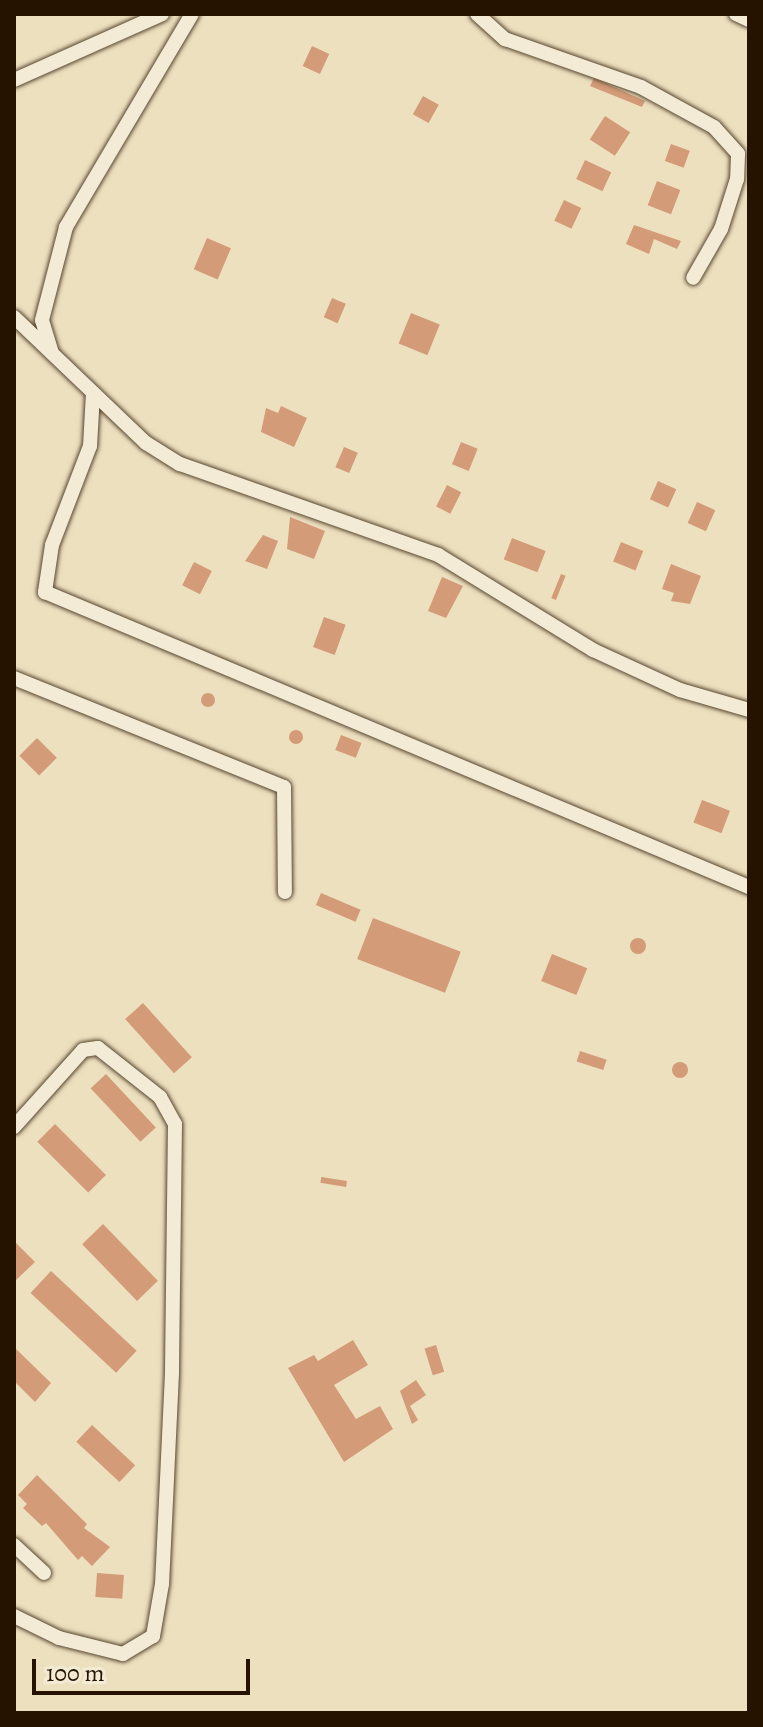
<!DOCTYPE html>
<html>
<head>
<meta charset="utf-8">
<style>
	body { margin:0 }
	#map { position:relative; width:763px; height:1727px; overflow:hidden; background:#ede0bf; font-family:Alegreya,serif }
	div>[style] { position:absolute }
	[style*='--x'] { left:calc(var(--x)*1px); top:calc(var(--y)*1px); width:calc(var(--w)*1px); rotate:calc(var(--a)*1deg) }
	.building>* { inset:0; background:#d39b77; transform-origin:0 0 }
	.round { border-radius:50% }
	.roads { filter:drop-shadow(0 0 2px #574630) drop-shadow(0 0 2px #574630) }
	.minor>* { height:14px; margin:-7px; padding:0 7px; transform-origin:7px; border-radius:7px; background:#f3ebd5 }
	span { translate:-50% -50%; white-space:nowrap; text-align:center; line-height:1.15; -webkit-text-stroke:8px #f3ebd5; paint-order:stroke }
	.frame { position:absolute; inset:0; border:16px solid #251300; pointer-events:none }
	.scale { position:absolute; left:32px; top:1659px; width:218px; height:36px; box-sizing:border-box; border:4px solid #251300; border-top:0; padding-left:10px; font-size:24px; line-height:28px; white-space:nowrap; color:#251300; -webkit-text-stroke:6px #f3ebd5; paint-order:stroke }
</style>
</head>
<body>
<div id="map">
	<div class="building">
		<div style="left:312px;top:46px;width:19px;height:22px;rotate:25deg"></div>
		<div style="clip-path:polygon(594px 78px,645px 101px,642px 107px,590px 86px)"></div>
		<div style="left:423px;top:96px;width:18px;height:21px;rotate:29deg"></div>
		<div style="left:605px;top:116px;width:30px;height:28px;rotate:33deg"></div>
		<div style="left:671px;top:144px;width:20px;height:18px;rotate:20deg"></div>
		<div style="left:585px;top:160px;width:29px;height:21px;rotate:25deg"></div>
		<div style="left:657px;top:181px;width:25px;height:26px;rotate:21deg"></div>
		<div style="left:564px;top:200px;width:19px;height:23px;rotate:25deg"></div>
		<div style="clip-path:polygon(634px 225px,681px 241px,677px 249px,654px 239px,649px 254px,626px 244px)"></div>
		<div style="left:207px;top:238px;width:26px;height:34px;rotate:23deg"></div>
		<div style="left:332px;top:298px;width:15px;height:21px;rotate:23deg"></div>
		<div style="left:411px;top:313px;width:31px;height:33px;rotate:22deg"></div>
		<div style="clip-path:polygon(281px 406px,307px 418px,294px 447px,261px 432px,266px 408px,278px 413px)"></div>
		<div style="left:461px;top:442px;width:18px;height:24px;rotate:22deg"></div>
		<div style="left:344px;top:447px;width:15px;height:22px;rotate:23deg"></div>
		<div style="left:658px;top:481px;width:20px;height:20px;rotate:24deg"></div>
		<div style="left:447px;top:485px;width:16px;height:24px;rotate:27deg"></div>
		<div style="left:697px;top:502px;width:20px;height:23px;rotate:24deg"></div>
		<div style="clip-path:polygon(290px 517px,325px 531px,314px 559px,287px 549px)"></div>
		<div style="clip-path:polygon(263px 535px,278px 541px,267px 569px,245px 561px)"></div>
		<div style="left:512px;top:538px;width:36px;height:23px;rotate:21deg"></div>
		<div style="left:621px;top:542px;width:24px;height:21px;rotate:22deg"></div>
		<div style="left:194px;top:562px;width:20px;height:26px;rotate:27deg"></div>
		<div style="clip-path:polygon(671px 564px,701px 576px,690px 604px,671px 601px,674px 593px,662px 589px)"></div>
		<div style="left:561px;top:574px;width:5px;height:26px;rotate:22deg"></div>
		<div style="clip-path:polygon(442px 577px,463px 586px,446px 618px,428px 611px)"></div>
		<div style="left:324px;top:617px;width:23px;height:32px;rotate:20deg"></div>
		<div class="round" style="left:201px;top:693px;width:14px;height:14px"></div>
		<div class="round" style="left:289px;top:730px;width:14px;height:14px"></div>
		<div style="left:341px;top:735px;width:22px;height:16px;rotate:21deg"></div>
		<div style="left:37px;top:738px;width:28px;height:25px;rotate:45deg"></div>
		<div style="left:702px;top:800px;width:30px;height:24px;rotate:21deg"></div>
		<div style="left:321px;top:893px;width:43px;height:13px;rotate:23deg"></div>
		<div style="left:373px;top:918px;width:94px;height:44px;rotate:21deg"></div>
		<div class="round" style="left:630px;top:938px;width:16px;height:16px"></div>
		<div style="left:552px;top:954px;width:38px;height:29px;rotate:22deg"></div>
		<div style="left:143px;top:1003px;width:73px;height:24px;rotate:48deg"></div>
		<div style="left:580px;top:1051px;width:28px;height:11px;rotate:18deg"></div>
		<div class="round" style="left:672px;top:1062px;width:16px;height:16px"></div>
		<div style="left:106px;top:1074px;width:73px;height:21px;rotate:47deg"></div>
		<div style="left:55px;top:1124px;width:72px;height:25px;rotate:45deg"></div>
		<div style="left:347px;top:1181px;width:6px;height:26px;rotate:99deg"></div>
		<div style="left:103px;top:1224px;width:79px;height:29px;rotate:46deg"></div>
		<div style="clip-path:polygon(14px 1241px,35px 1262px,14px 1282px)"></div>
		<div style="left:51px;top:1271px;width:117px;height:30px;rotate:43deg"></div>
		<div style="clip-path:polygon(353px 1340px,368px 1365px,334px 1385px,356px 1419px,380px 1406px,393px 1429px,344px 1462px,288px 1368px,314px 1355px,318px 1361px)"></div>
		<div style="left:436px;top:1345px;width:28px;height:12px;rotate:73deg"></div>
		<div style="clip-path:polygon(14px 1347px,51px 1383px,35px 1402px,14px 1381px)"></div>
		<div style="clip-path:polygon(416px 1380px,426px 1395px,410px 1406px,418px 1420px,412px 1424px,400px 1391px)"></div>
		<div style="left:92px;top:1425px;width:59px;height:23px;rotate:43deg"></div>
		<div style="clip-path:polygon(37px 1475px,87px 1524px,84px 1528px,110px 1547px,92px 1566px,82px 1556px,78px 1560px,46px 1523px,42px 1526px,23px 1508px,27px 1504px,18px 1495px)"></div>
		<div style="left:97px;top:1573px;width:27px;height:24px;rotate:4deg"></div>
	</div>
	<div class="roads">
		<div class="minor">
			<div style="--x:477;--y:14;--w:38;--a:42"></div>
			<div style="--x:505;--y:39;--w:144;--a:19.4"></div>
			<div style="--x:641;--y:87;--w:83;--a:28.7"></div>
			<div style="--x:714;--y:127;--w:36;--a:48"></div>
			<div style="--x:738;--y:154;--w:25;--a:92"></div>
			<div style="--x:737;--y:179;--w:52;--a:107.7"></div>
			<div style="--x:721;--y:229;--w:56;--a:119.7"></div>
			<div style="--x:736;--y:14;--w:14;--a:25"></div>
			<div style="--x:14;--y:80;--w:162;--a:-24"></div>
			<div style="--x:14;--y:317;--w:182;--a:43.7"></div>
			<div style="--x:146;--y:443;--w:40;--a:32"></div>
			<div style="--x:180;--y:464;--w:274;--a:19.4"></div>
			<div style="--x:438;--y:555;--w:182;--a:31.5"></div>
			<div style="--x:593;--y:650;--w:96;--a:24.7"></div>
			<div style="--x:680;--y:690;--w:72;--a:16.2"></div>
			<div style="--x:52;--y:353;--w:34;--a:-107"></div>
			<div style="--x:42;--y:320;--w:96;--a:-75.5"></div>
			<div style="--x:66;--y:227;--w:247;--a:-59.4"></div>
			<div style="--x:93;--y:393;--w:53;--a:93.2"></div>
			<div style="--x:90;--y:446;--w:106;--a:111"></div>
			<div style="--x:52;--y:545;--w:48;--a:98.5"></div>
			<div style="--x:45;--y:592;--w:763;--a:22.74"></div>
			<div style="--x:14;--y:678;--w:291;--a:22"></div>
			<div style="--x:284;--y:787;--w:105;--a:89.5"></div>
			<div style="--x:14;--y:1127;--w:103;--a:-48.1"></div>
			<div style="--x:83;--y:1050;--w:15;--a:-8"></div>
			<div style="--x:98;--y:1048;--w:79;--a:38.3"></div>
			<div style="--x:160;--y:1097;--w:31;--a:61"></div>
			<div style="--x:175;--y:1124;--w:249;--a:90.7"></div>
			<div style="--x:172;--y:1373;--w:211;--a:92.7"></div>
			<div style="--x:162;--y:1584;--w:53;--a:99.8"></div>
			<div style="--x:153;--y:1636;--w:35;--a:149"></div>
			<div style="--x:123;--y:1654;--w:66;--a:-166"></div>
			<div style="--x:59;--y:1638;--w:50;--a:-153.9"></div>
			<div style="--x:14;--y:1545;--w:41;--a:43"></div>
		</div>
	</div>
	<div class="frame"></div>
	<div class="scale">100 m</div>
</div>
</body>
</html>
